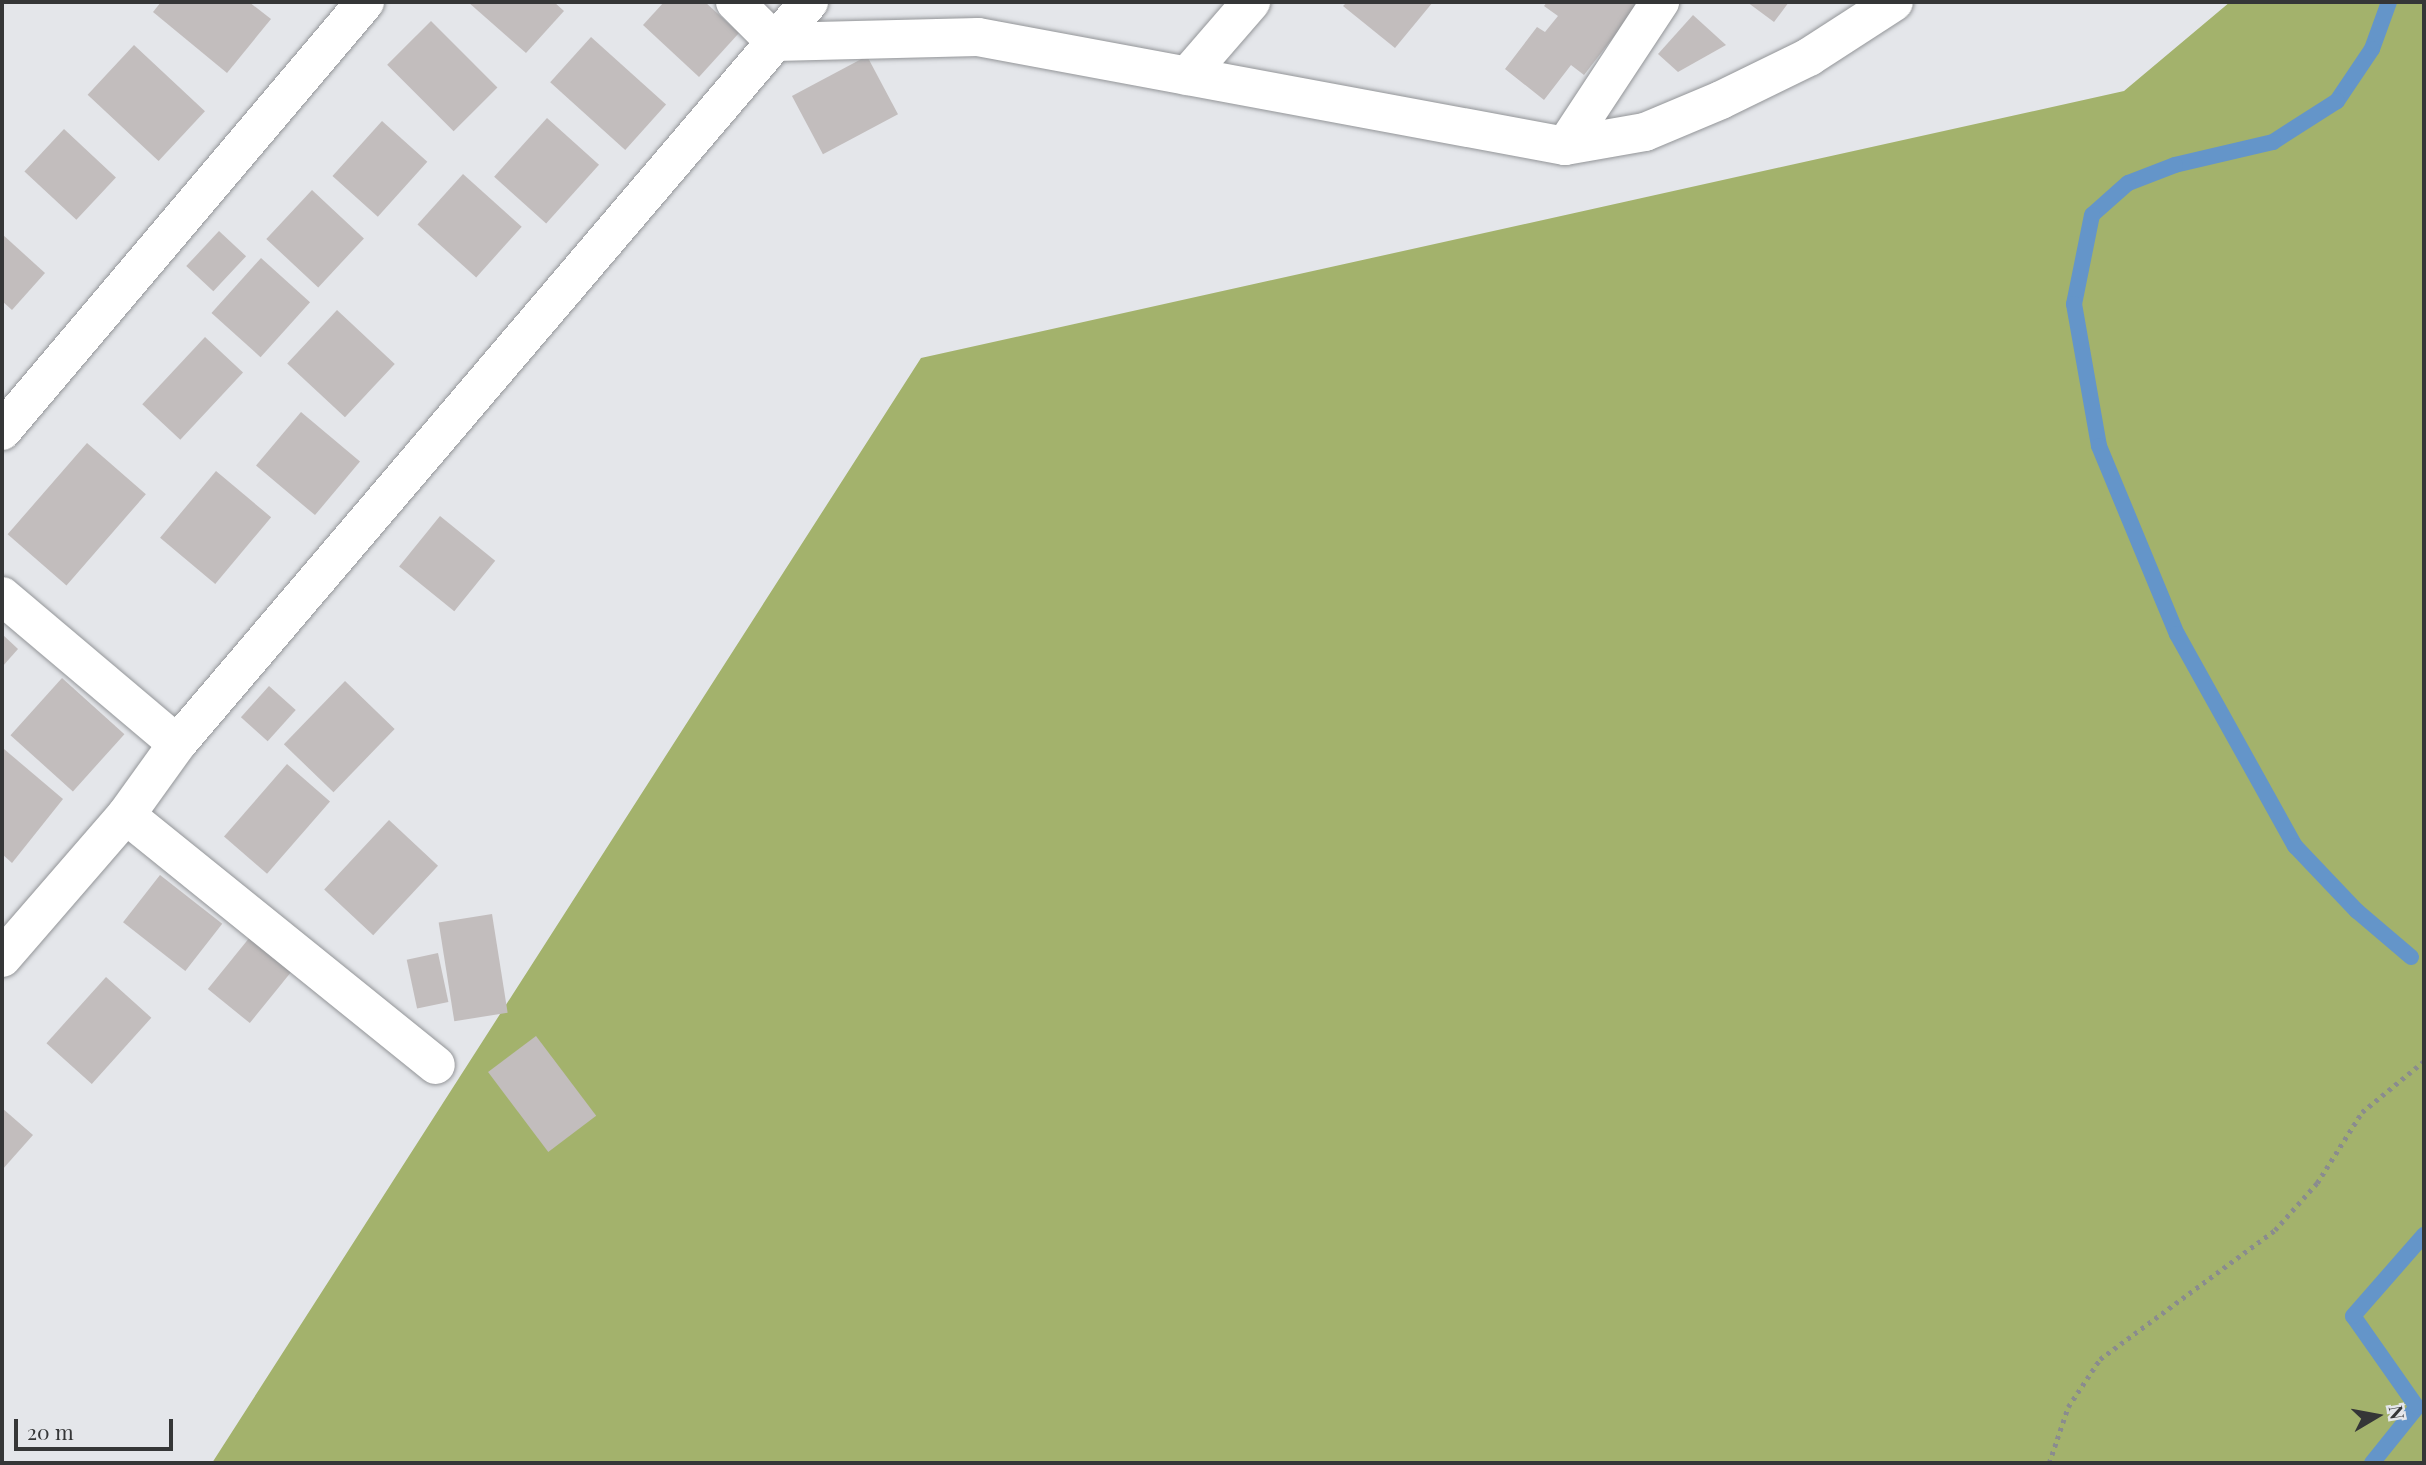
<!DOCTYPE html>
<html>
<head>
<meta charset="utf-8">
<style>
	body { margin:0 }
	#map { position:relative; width:2426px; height:1465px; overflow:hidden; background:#e4e6ea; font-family:"Playfair Display",serif }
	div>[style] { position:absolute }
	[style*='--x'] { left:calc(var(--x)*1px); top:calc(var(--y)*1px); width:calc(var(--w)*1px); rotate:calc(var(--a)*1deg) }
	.forest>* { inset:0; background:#a3b26c }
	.stream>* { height:16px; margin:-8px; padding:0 8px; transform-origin:8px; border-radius:8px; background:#6495c9 }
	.building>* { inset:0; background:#c2bdbd; transform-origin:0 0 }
	.path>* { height:4.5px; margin-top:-2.25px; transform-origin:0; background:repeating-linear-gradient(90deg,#8a8c8e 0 3.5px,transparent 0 8.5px) }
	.roads { filter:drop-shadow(0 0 2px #939598) drop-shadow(0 0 2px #939598) }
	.minor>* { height:38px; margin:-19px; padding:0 19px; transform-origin:19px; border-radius:19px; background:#fff }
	span { translate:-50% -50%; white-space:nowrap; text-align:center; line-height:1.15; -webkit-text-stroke:7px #e4e6ea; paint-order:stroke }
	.frame { position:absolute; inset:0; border:4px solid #353637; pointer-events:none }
	.north { position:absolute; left:2342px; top:1381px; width:70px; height:70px; -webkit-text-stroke:5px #e4e6ea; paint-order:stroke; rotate:80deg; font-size:19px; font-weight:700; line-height:28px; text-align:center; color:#353637 }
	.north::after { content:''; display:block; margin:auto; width:24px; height:32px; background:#353637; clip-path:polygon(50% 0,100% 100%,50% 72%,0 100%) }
	.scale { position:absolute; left:14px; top:1419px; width:159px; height:32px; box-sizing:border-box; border:4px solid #353637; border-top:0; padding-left:9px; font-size:21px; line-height:24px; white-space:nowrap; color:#353637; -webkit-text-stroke:5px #e4e6ea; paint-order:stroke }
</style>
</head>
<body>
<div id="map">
	<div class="forest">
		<div style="clip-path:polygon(2230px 2px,2424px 2px,2424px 1463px,212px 1463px,921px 358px,2124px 91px)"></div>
	</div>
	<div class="stream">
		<div style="--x:2389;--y:2;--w:50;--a:109.9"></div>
		<div style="--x:2372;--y:49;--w:63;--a:123.9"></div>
		<div style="--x:2337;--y:101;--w:76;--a:147.4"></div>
		<div style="--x:2273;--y:142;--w:101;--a:166.8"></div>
		<div style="--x:2175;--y:165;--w:50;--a:159"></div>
		<div style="--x:2128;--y:183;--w:48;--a:138.4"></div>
		<div style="--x:2092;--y:215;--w:91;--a:101.4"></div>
		<div style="--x:2074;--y:304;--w:144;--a:80"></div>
		<div style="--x:2099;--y:446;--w:204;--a:67.5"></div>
		<div style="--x:2177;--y:634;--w:243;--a:60.9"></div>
		<div style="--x:2295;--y:846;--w:90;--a:46.4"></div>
		<div style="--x:2357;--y:911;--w:71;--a:40.4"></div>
		<div style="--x:2372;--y:1463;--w:72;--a:-51.2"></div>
		<div style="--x:2417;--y:1407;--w:111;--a:-125.1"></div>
		<div style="--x:2353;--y:1316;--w:108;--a:-48.8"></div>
	</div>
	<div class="building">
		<div style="clip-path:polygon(161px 2px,249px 2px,271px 19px,227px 73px,153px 12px)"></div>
		<div style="clip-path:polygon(468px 2px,554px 2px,564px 11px,526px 53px)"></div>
		<div style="clip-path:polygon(664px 2px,705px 2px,739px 33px,699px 77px,643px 25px)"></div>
		<div style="clip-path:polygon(1347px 2px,1433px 2px,1395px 48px,1343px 6px)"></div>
		<div style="clip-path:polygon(1547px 2px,1639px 4px,1584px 75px,1571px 65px,1544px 100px,1505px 69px,1537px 27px,1545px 32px,1558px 16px,1544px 6px)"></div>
		<div style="clip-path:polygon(1747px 2px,1789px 2px,1774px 22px)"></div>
		<div style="clip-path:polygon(1693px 15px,1726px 45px,1678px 72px,1658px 54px)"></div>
		<div style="left:431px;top:21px;width:94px;height:62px;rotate:45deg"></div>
		<div style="left:591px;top:37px;width:101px;height:61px;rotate:42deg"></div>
		<div style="left:134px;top:45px;width:97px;height:68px;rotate:43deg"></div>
		<div style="left:867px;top:56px;width:66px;height:85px;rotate:62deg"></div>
		<div style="left:547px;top:118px;width:70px;height:79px;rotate:42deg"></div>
		<div style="left:382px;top:121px;width:61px;height:74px;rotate:42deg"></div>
		<div style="left:64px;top:129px;width:71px;height:58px;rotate:43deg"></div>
		<div style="left:463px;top:174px;width:79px;height:68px;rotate:42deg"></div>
		<div style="left:312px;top:190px;width:71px;height:67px;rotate:43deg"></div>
		<div style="left:219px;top:231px;width:37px;height:48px;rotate:43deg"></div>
		<div style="clip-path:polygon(2px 234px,45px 273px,12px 310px,2px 301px)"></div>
		<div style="left:261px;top:258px;width:66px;height:74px;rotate:42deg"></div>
		<div style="left:337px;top:310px;width:79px;height:73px;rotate:43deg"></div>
		<div style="left:205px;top:337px;width:52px;height:92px;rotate:43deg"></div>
		<div style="left:301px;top:412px;width:77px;height:70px;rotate:40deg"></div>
		<div style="left:87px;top:443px;width:78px;height:121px;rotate:41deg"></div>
		<div style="left:216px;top:471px;width:72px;height:87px;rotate:40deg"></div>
		<div style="left:440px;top:516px;width:71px;height:65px;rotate:39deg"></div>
		<div style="clip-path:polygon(2px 634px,18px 649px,2px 667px)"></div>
		<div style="left:62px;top:678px;width:84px;height:77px;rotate:42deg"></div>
		<div style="left:345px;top:681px;width:69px;height:88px;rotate:44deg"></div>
		<div style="left:269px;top:686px;width:36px;height:42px;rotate:42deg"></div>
		<div style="clip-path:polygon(4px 749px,63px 799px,12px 863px,2px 854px)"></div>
		<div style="left:287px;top:764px;width:57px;height:96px;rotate:41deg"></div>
		<div style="left:389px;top:820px;width:67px;height:95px;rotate:43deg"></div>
		<div style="left:160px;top:875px;width:79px;height:60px;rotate:38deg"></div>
		<div style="left:492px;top:914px;width:100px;height:54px;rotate:81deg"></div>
		<div style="left:250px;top:937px;width:54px;height:67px;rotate:39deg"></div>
		<div style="left:438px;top:953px;width:50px;height:32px;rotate:78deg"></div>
		<div style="left:106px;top:977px;width:61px;height:89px;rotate:42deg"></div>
		<div style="left:536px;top:1036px;width:100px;height:60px;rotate:53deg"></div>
		<div style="clip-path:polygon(2px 1108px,33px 1135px,2px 1170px)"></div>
	</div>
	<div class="path">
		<div style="--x:2049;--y:1463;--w:59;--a:-71.3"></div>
		<div style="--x:2068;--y:1407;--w:58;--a:-56.3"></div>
		<div style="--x:2100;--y:1359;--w:217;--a:-36.4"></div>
		<div style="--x:2275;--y:1230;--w:63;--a:-48.2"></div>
		<div style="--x:2317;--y:1183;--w:84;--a:-57.6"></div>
		<div style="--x:2362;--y:1112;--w:80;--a:-39.4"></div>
	</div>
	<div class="roads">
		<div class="minor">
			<div style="--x:735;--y:2;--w:57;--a:45"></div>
			<div style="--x:775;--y:42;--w:203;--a:-1.4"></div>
			<div style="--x:978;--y:37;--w:597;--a:10.52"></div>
			<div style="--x:1565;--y:146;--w:81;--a:-9.9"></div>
			<div style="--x:1645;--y:132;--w:82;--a:-22.8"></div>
			<div style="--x:1721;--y:100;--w:98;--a:-26"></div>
			<div style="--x:1809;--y:57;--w:101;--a:-32.9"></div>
			<div style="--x:1187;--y:76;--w:98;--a:-49.1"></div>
			<div style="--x:1565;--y:146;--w:173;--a:-56.6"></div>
			<div style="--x:2;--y:431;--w:562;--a:-49.76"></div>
			<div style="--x:2;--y:596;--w:229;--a:40.2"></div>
			<div style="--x:126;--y:815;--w:398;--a:38.9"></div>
			<div style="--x:2;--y:958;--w:189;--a:-49.1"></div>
			<div style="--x:126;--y:815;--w:87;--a:-54.3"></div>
			<div style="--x:177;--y:744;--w:975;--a:-49.58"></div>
		</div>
	</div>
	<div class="frame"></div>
	<div class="north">N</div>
	<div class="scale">20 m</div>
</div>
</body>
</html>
